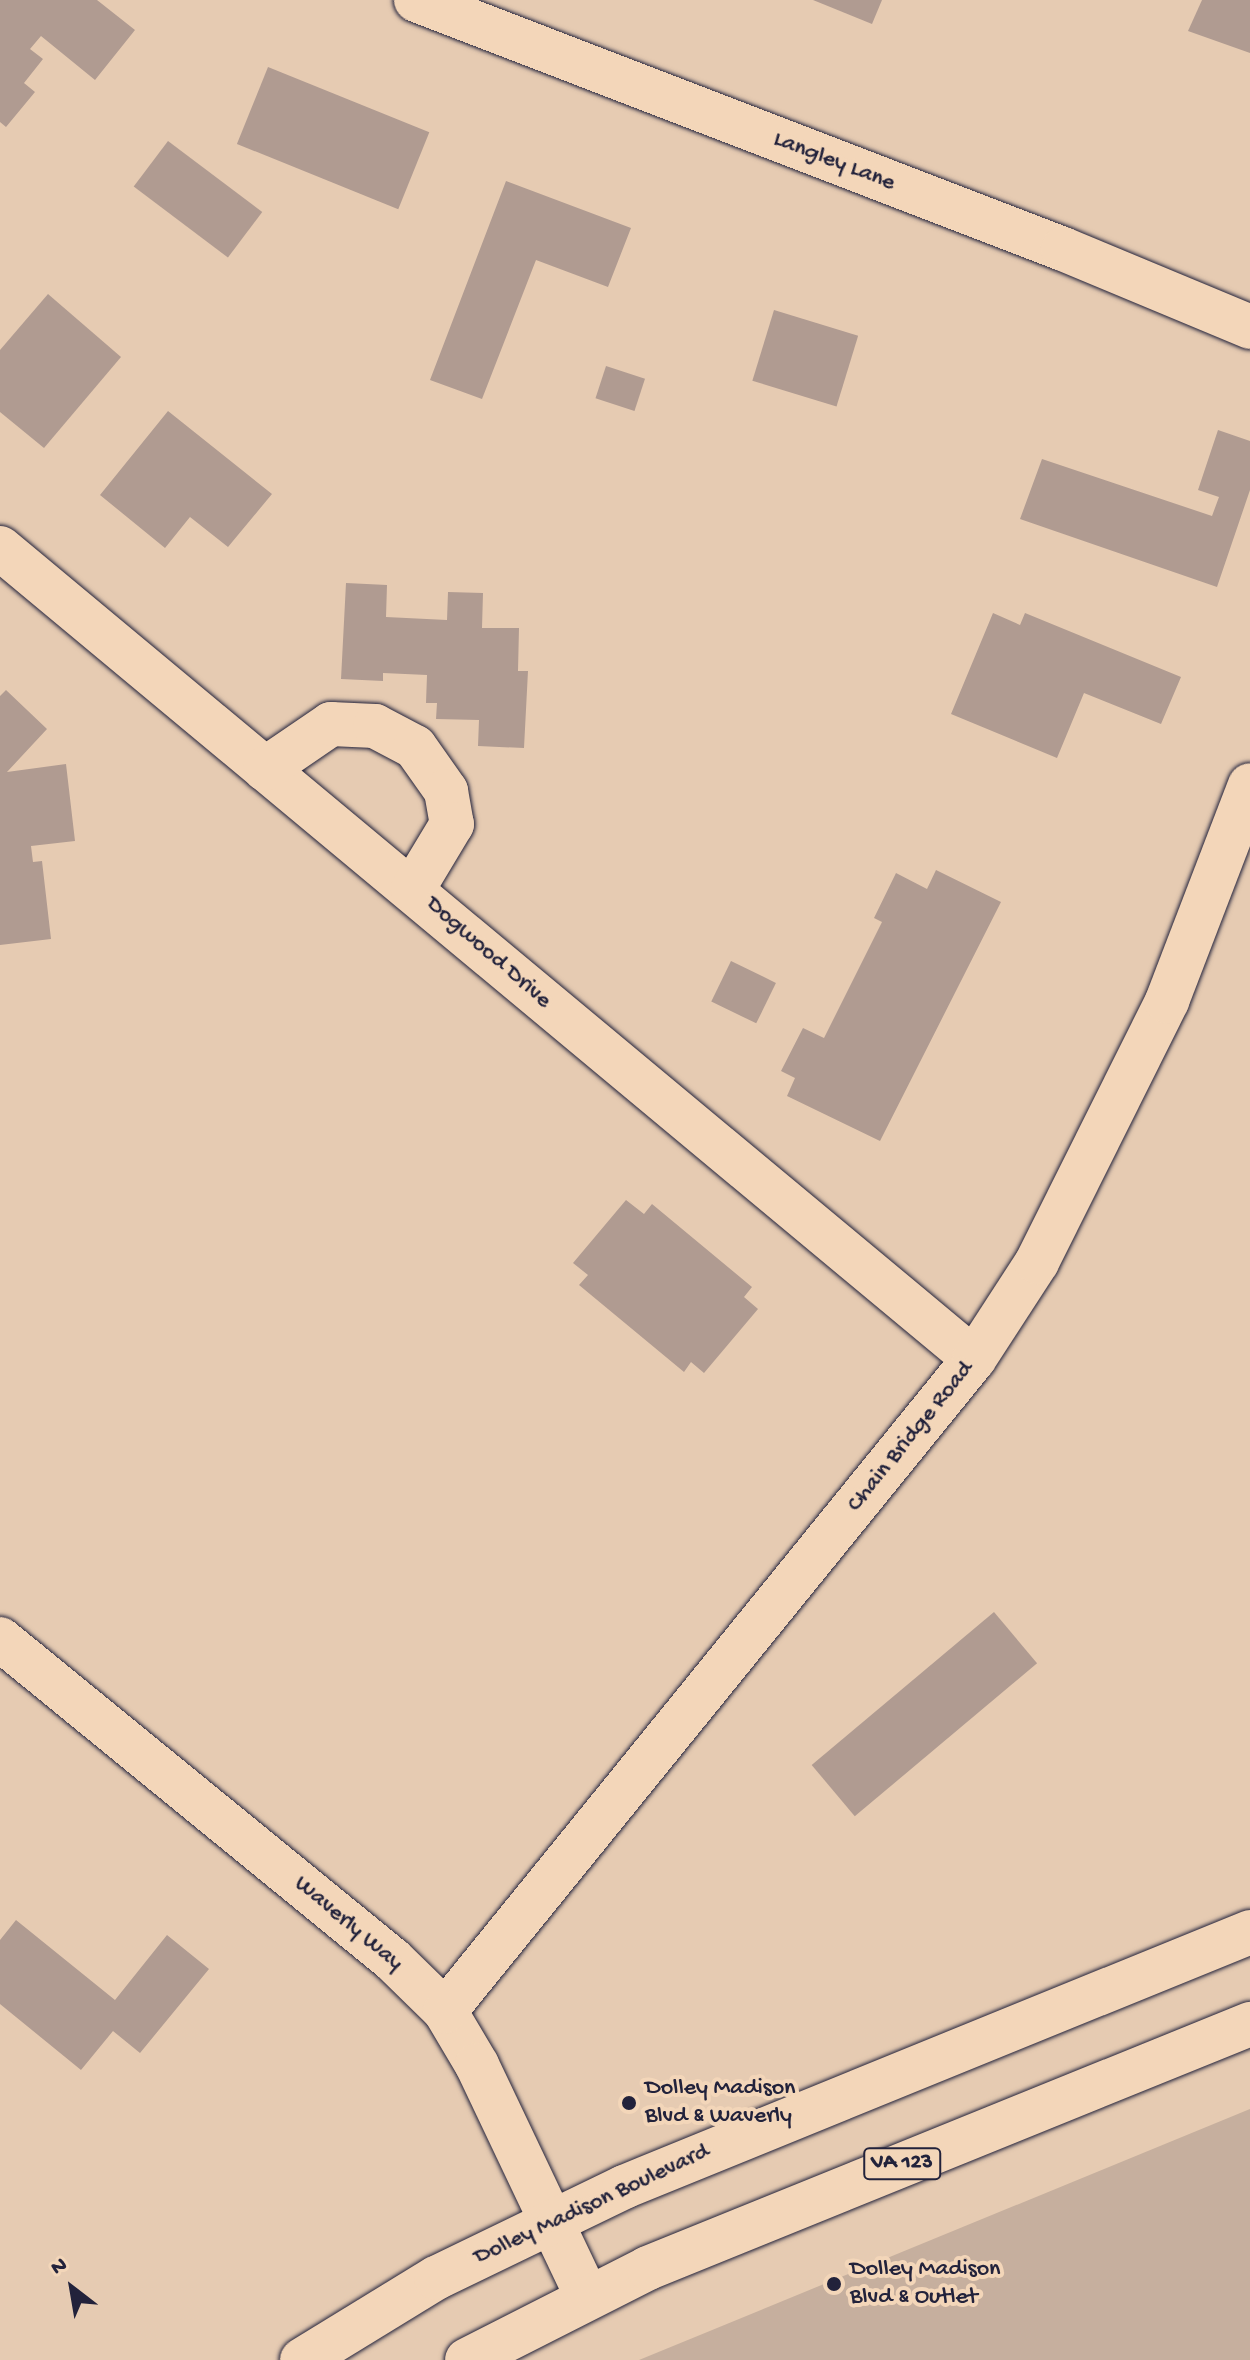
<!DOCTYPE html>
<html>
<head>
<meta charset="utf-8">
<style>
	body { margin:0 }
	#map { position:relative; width:1250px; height:2360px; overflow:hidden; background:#e6cbb2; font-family:"Gochi Hand",sans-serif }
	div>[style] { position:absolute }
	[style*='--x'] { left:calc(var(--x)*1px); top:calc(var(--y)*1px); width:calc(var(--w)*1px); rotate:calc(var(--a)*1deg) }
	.green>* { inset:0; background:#c6af9e }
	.building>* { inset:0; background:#b09b91; transform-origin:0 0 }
	.roads { filter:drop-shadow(0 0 2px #22223b) drop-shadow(0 0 2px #22223b) }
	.minor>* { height:44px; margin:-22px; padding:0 22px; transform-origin:22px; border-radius:22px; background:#f3d6b9 }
	.major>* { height:44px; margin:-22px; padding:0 22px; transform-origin:22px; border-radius:22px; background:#f3d6b9 }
	.dots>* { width:22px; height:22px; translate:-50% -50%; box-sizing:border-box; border:4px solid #f3d6b9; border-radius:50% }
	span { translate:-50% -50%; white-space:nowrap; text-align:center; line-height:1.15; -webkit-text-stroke:8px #f3d6b9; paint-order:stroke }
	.shield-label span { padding:2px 6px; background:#f3d6b9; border:2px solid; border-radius:6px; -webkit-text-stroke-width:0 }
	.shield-label { font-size:22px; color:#22223b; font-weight:700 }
	.street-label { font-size:24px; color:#22223b }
	.poi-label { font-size:24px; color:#22223b }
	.left { translate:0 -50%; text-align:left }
	.north { position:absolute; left:32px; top:2248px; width:80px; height:80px; -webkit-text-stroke:6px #f3d6b9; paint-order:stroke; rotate:329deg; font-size:22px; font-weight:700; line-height:32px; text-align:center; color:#22223b }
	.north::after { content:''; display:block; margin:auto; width:28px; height:36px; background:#22223b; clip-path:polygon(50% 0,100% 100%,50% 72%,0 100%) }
</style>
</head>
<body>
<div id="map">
	<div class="green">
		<div style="clip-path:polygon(1250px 2109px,1250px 2360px,639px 2360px)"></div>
	</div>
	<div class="building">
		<div style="clip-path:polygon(0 0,97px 0,135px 30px,95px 80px,41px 36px,30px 49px,43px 59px,24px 83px,35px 92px,6px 127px,0 122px)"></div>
		<div style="clip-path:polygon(813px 0,882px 0,872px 24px)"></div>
		<div style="clip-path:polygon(1202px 0,1250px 0,1250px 53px,1188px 31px)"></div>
		<div style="left:268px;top:67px;width:174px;height:83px;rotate:22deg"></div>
		<div style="left:168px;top:141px;width:118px;height:57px;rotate:37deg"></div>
		<div style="clip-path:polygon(506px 181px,631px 228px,608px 287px,536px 260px,482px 399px,430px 380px)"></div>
		<div style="clip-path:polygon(48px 294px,121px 357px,44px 448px,0 412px,0 350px)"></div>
		<div style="left:774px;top:310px;width:88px;height:74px;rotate:17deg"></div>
		<div style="left:606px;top:366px;width:41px;height:34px;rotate:18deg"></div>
		<div style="clip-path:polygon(168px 411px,272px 494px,228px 547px,190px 517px,165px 548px,100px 495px)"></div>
		<div style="clip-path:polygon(1218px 430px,1250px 441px,1250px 490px,1217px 587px,1020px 519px,1042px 459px,1212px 516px,1219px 497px,1198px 490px)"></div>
		<div style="clip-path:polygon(346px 583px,387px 585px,386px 617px,447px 620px,448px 592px,483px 593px,482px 628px,519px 628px,518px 671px,528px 671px,524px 748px,478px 746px,479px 720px,436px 719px,437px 703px,426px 703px,427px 675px,383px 673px,383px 681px,341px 679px)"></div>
		<div style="clip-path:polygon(993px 613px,1020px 625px,1025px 613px,1181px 677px,1161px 724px,1084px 693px,1057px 758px,951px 714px)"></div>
		<div style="clip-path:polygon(6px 690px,47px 729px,7px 772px,66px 764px,75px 841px,31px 846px,33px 862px,42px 861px,51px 939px,0 945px,0 696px)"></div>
		<div style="clip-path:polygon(936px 870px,1001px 902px,880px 1141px,787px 1096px,795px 1078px,781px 1071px,803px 1028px,824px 1038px,882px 922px,874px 918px,896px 873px,927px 889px)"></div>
		<div style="left:731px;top:961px;width:50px;height:45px;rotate:26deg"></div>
		<div style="clip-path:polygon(626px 1200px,644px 1214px,652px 1204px,752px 1287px,744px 1297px,758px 1309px,704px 1373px,691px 1362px,684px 1372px,579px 1285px,588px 1275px,573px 1263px)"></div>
		<div style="left:994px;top:1612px;width:67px;height:238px;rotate:50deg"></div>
		<div style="clip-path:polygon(16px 1920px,115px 2000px,167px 1935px,209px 1969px,140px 2053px,113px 2031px,81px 2070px,0 2004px,0 1940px)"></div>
	</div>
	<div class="roads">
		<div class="minor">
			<div style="--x:416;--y:0;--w:693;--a:21.05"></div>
			<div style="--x:1063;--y:249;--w:203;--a:22.6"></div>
			<div style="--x:0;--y:548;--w:1267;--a:39.78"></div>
			<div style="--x:265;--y:769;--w:80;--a:-34.3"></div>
			<div style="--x:331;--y:724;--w:44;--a:2.6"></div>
			<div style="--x:375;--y:726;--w:45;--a:27.7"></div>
			<div style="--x:415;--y:747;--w:54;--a:54.8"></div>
			<div style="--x:446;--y:791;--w:34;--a:80"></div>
			<div style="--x:452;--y:824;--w:76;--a:121"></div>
			<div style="--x:0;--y:1639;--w:507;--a:39.24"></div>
			<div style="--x:393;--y:1960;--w:73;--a:44.4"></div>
			<div style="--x:445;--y:2011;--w:63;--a:59.3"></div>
			<div style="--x:477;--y:2065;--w:257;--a:64.6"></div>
			<div style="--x:445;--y:2011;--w:840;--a:-50.95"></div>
			<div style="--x:974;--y:1359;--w:116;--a:-57"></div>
			<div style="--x:1037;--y:1262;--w:292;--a:-63.5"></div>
			<div style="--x:1167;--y:1001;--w:231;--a:-69"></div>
		</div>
		<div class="major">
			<div style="--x:302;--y:2360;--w:157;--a:-31.5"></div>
			<div style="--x:436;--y:2278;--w:209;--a:-25.8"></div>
			<div style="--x:624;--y:2187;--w:676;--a:-22.16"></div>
			<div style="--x:467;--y:2360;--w:203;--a:-26.9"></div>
			<div style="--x:648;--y:2268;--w:650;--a:-22.06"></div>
		</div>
	</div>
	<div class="dots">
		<div style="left:629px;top:2103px;background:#22223b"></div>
		<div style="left:834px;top:2284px;background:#22223b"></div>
	</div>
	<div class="shield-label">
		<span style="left:902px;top:2164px">VA 123</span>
	</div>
	<div class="street-label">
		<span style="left:834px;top:162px;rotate:21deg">Langley Lane</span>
		<span style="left:488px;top:953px;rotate:41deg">Dogwood Drive</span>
		<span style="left:911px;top:1437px;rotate:-51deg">Chain Bridge Road</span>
		<span style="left:348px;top:1924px;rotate:40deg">Waverly Way</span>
		<span style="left:592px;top:2205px;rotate:-25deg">Dolley Madison Boulevard</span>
	</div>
	<div class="poi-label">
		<span class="left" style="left:645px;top:2103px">Dolley Madison<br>Blvd &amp; Waverly</span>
		<span class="left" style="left:850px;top:2284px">Dolley Madison<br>Blvd &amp; Outlet</span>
	</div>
	<div class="north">N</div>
</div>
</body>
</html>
